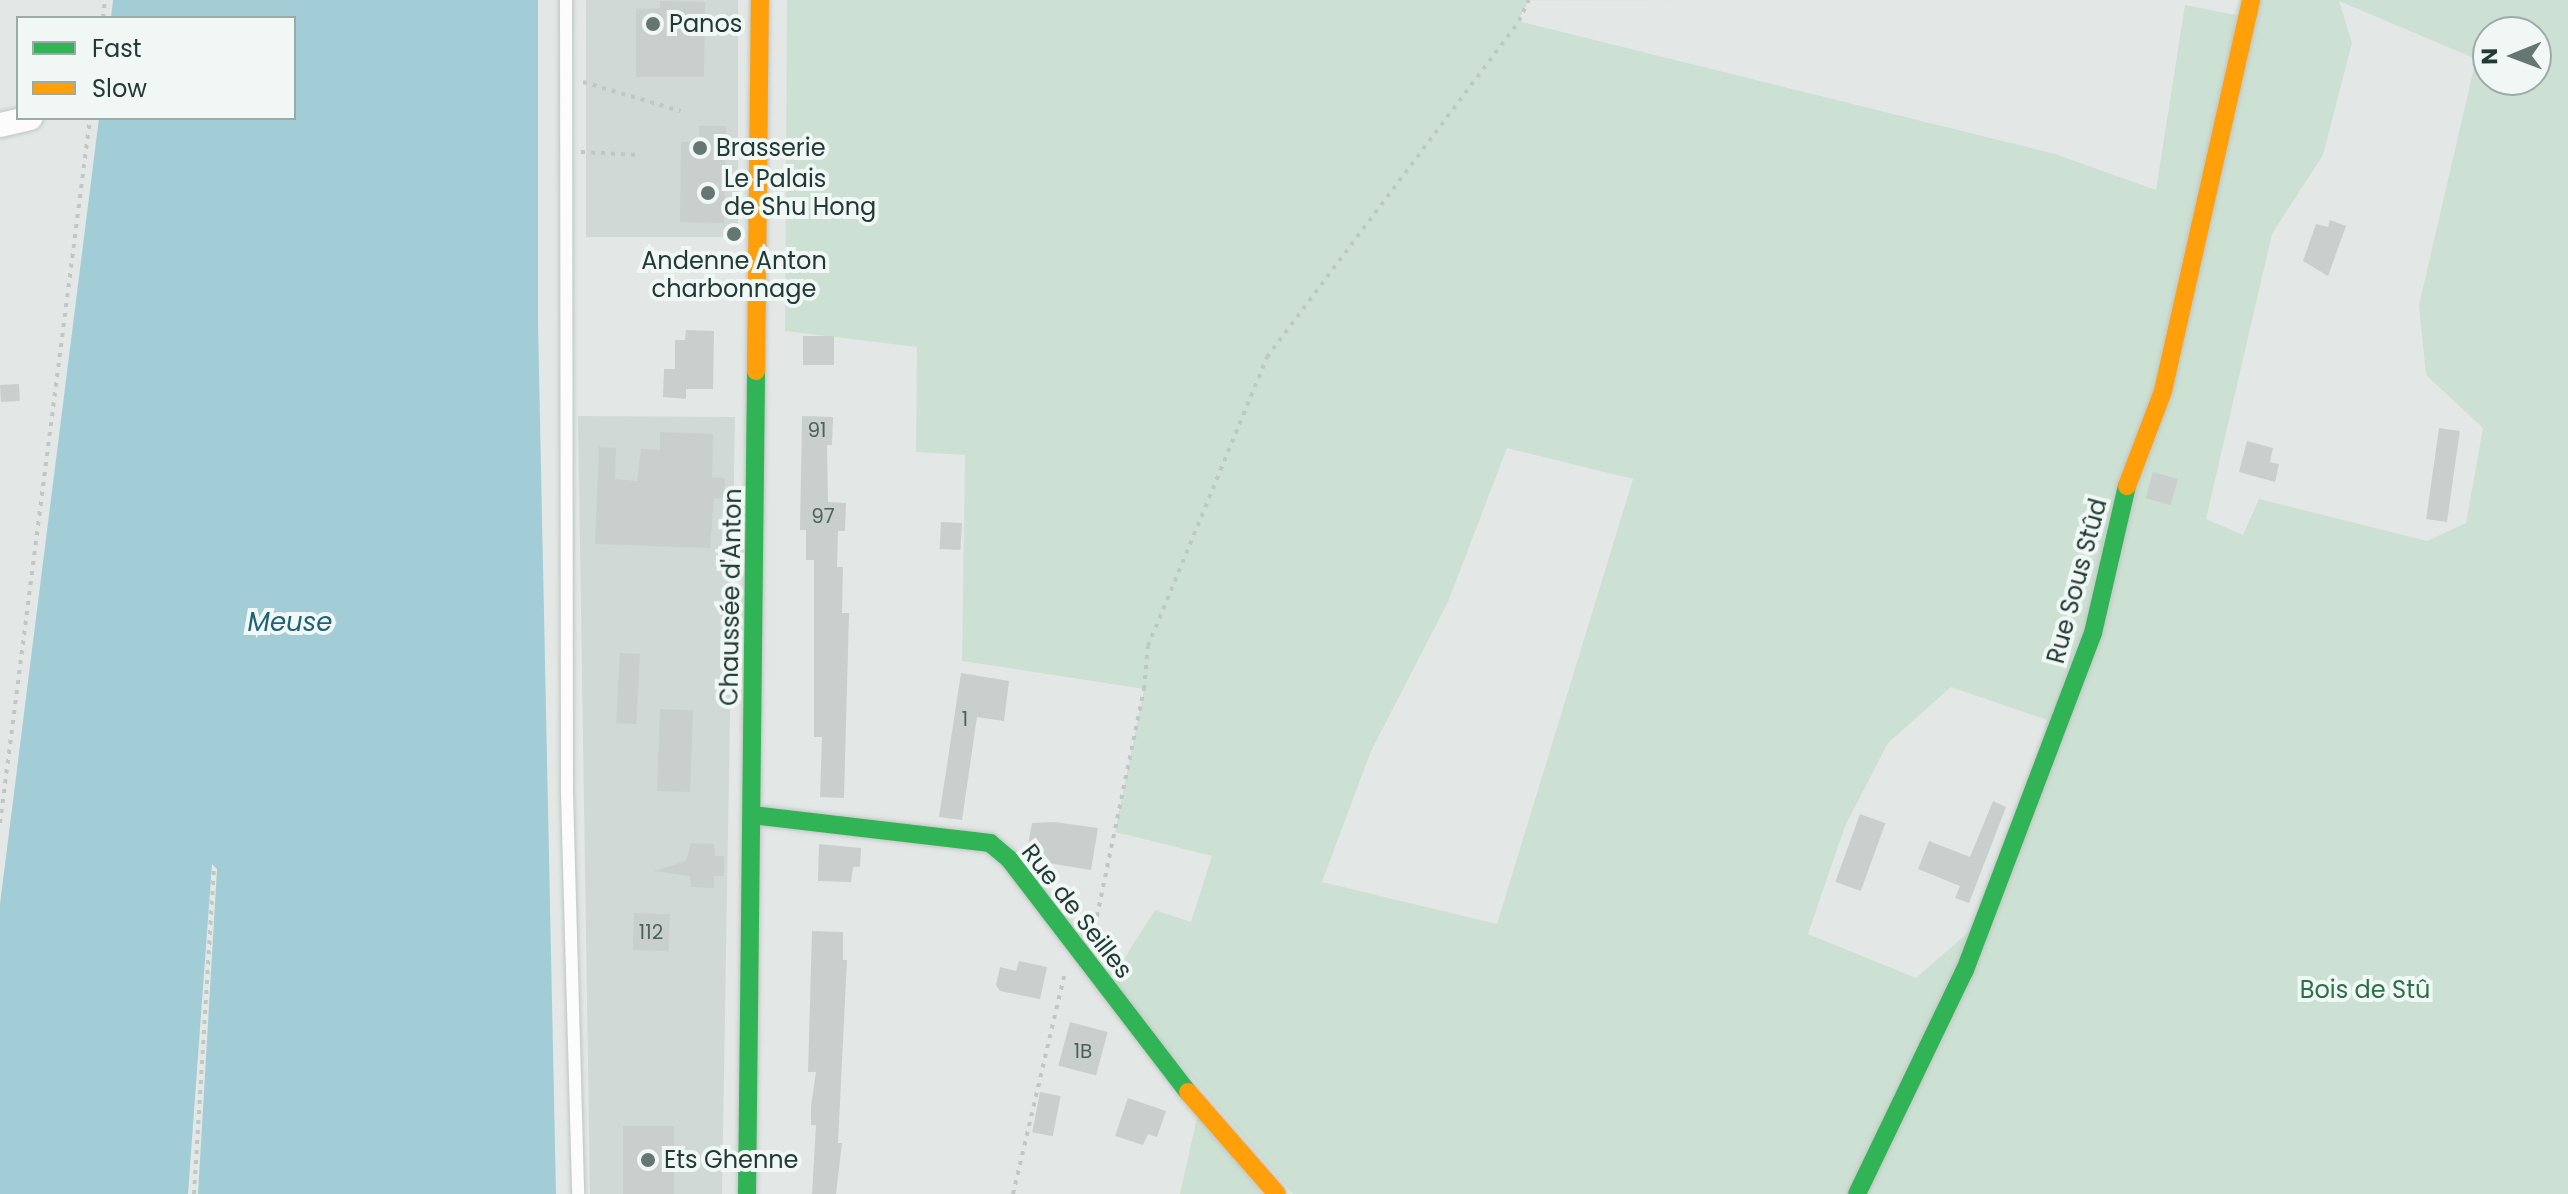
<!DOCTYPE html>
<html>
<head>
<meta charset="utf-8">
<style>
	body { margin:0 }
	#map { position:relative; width:2568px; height:1194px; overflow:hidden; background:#e3e8e6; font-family:Poppins,sans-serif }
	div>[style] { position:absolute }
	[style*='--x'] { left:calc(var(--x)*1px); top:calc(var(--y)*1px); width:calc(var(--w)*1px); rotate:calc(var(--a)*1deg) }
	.built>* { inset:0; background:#d0d9d6; transform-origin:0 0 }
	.green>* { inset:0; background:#cce1d3 }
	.water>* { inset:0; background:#a3cdd6 }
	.building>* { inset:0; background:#c9cfcd; transform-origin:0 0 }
	.path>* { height:4px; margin-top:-2px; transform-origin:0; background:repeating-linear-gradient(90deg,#c0c8c6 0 4px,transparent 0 10px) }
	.roads { filter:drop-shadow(0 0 2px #c0c5c3) drop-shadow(0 0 2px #c0c5c3) }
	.lane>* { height:12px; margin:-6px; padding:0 6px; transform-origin:6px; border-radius:6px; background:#fbfcfb }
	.street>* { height:24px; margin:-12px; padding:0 12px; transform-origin:12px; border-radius:12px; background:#fbfcfb }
	.fast>* { height:18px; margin:-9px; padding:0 9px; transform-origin:9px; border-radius:9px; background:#30b455 }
	.slow>* { height:18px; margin:-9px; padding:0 9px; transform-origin:9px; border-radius:9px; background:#ff9f0a }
	.dots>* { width:22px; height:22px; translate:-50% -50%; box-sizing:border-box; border:4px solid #f0f7f4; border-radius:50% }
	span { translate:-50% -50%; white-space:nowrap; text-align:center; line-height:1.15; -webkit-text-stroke:8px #f0f7f4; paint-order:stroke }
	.number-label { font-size:20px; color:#4c605c }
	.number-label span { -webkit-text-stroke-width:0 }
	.poi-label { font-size:24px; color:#213a35 }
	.left { translate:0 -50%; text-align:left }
	.street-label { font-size:24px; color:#213a35 }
	.park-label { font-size:24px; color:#2c7049 }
	.water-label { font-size:26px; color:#1d6375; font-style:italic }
	.legend { position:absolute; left:16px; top:16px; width:280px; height:104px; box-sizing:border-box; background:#f0f7f4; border:2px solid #9daba8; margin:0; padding:10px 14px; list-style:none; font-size:24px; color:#213a35 }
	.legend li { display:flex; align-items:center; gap:16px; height:40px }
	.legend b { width:40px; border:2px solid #9daba8 }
	.north { position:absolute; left:2472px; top:16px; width:80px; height:80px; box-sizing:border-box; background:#f0f7f4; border:2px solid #9daba8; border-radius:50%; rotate:269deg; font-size:22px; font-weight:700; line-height:32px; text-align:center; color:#213a35 }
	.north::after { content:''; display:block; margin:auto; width:28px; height:36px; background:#657773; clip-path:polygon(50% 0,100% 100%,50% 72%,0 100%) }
</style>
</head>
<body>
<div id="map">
	<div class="built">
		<div style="left:586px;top:0;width:152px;height:237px"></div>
		<div style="clip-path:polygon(578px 416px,735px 417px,722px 1194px,590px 1194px)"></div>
	</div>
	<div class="green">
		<div style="clip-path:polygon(evenodd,787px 0,1529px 0,1518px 21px,2055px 154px,2156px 190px,2185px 5px,2246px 17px,2251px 0,2568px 0,2568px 1194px,1293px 1194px,1109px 982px,1155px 910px,1191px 922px,1212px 856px,1115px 832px,1144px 689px,962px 661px,965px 455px,916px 452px,917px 347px,785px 331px,787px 0,2339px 1px,2476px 59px,2419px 305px,2426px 375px,2483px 428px,2466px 523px,2427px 541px,2259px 499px,2243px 535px,2206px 519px,2272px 234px,2323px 155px,2352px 43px,2339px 1px,787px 0,2488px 32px,2536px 32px,2536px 80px,2488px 80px,2488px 32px,787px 0,1507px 448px,1633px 479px,1497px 924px,1322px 882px,1371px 751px,1448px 602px,1507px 448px,787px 0,1951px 687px,2047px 720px,1996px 908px,1916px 978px,1808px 934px,1845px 826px,1888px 743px,1951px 687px)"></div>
		<div style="clip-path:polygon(1198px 1113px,1262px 1194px,1180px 1194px)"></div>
	</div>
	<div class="water">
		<div style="clip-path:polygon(113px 0,538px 0,538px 323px,556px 1194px,198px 1194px,217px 869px,212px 864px,188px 1194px,0 1194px,0 904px,99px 118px,294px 118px,294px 18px,111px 18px)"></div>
	</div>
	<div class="building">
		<div style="clip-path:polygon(660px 1px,705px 2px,704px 77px,636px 77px,636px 9px,660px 8px)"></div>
		<div style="clip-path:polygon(699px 126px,726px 126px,724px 223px,680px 222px,681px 142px,699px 142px)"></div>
		<div style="clip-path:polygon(2330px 220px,2346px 226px,2328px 276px,2303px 261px,2316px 224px,2328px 227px)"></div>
		<div style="clip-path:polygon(686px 330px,714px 331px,713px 389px,686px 389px,686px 399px,663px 397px,664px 369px,675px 369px,675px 340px,685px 340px)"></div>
		<div style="left:803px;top:336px;width:31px;height:29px"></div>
		<div style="left:19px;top:384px;width:17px;height:19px;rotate:87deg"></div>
		<div style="clip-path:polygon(802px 416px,833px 417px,832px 445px,827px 445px,828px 502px,846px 503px,845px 531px,838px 531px,837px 567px,843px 567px,842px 613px,849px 613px,844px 798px,820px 797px,822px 737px,814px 737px,814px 560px,806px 560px,806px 530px,800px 530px)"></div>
		<div style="left:2439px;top:428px;width:21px;height:92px;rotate:8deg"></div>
		<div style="clip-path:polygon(660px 432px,713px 434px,712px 477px,725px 478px,725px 498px,714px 498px,710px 548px,595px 544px,599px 447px,616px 448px,615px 479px,637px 481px,641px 449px,660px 450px)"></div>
		<div style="clip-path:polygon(2247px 441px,2273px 448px,2270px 462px,2279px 464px,2275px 482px,2239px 472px)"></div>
		<div style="left:2153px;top:472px;width:26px;height:27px;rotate:16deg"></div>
		<div style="left:941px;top:522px;width:21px;height:27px;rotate:3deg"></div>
		<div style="left:620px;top:653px;width:20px;height:70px;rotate:3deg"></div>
		<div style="clip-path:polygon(961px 673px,1009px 681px,1004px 721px,977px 717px,962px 820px,939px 817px)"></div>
		<div style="left:660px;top:709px;width:33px;height:82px;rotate:2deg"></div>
		<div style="clip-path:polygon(1993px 801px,2006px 807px,1969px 903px,1955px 898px,1960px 886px,1918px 869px,1929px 841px,1970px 857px)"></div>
		<div style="left:1860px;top:814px;width:27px;height:72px;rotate:20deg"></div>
		<div style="clip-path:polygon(1054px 822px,1098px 828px,1091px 870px,1036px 861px,1027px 850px,1032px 823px)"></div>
		<div style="clip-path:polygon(691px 843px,714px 844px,715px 856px,724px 856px,724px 876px,714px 876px,714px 888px,691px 887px,690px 876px,654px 871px,686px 861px)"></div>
		<div style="clip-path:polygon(819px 844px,861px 848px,860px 867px,853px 867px,851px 882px,818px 881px)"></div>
		<div style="left:634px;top:913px;width:36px;height:37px;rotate:2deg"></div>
		<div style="clip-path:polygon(812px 931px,843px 932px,843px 960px,847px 960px,838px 1143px,842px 1143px,836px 1194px,812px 1194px,816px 1125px,811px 1125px,811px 1106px,816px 1072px,808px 1072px)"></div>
		<div style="clip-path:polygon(1019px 961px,1047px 967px,1040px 999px,1000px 991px,996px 985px,1000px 967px,1016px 971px)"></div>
		<div style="left:1070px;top:1022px;width:39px;height:45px;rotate:15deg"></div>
		<div style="left:1040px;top:1092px;width:21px;height:41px;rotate:11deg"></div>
		<div style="clip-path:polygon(1128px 1098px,1166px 1111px,1157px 1137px,1148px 1134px,1143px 1145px,1115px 1136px)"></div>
		<div style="left:623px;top:1126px;width:51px;height:68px"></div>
	</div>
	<div class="path">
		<div style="--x:103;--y:18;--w:18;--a:-84"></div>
		<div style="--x:583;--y:82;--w:102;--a:16.5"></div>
		<div style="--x:581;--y:152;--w:60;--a:2.9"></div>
		<div style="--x:0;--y:823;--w:711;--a:-82.72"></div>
		<div style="--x:1095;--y:926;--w:242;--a:-78.3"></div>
		<div style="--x:1144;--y:689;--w:43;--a:-84.7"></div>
		<div style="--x:1148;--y:646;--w:313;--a:-67.6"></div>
		<div style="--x:1267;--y:357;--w:420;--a:-53.1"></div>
		<div style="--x:1519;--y:21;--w:23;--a:-65"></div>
		<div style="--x:194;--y:1194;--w:324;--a:-86.5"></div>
		<div style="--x:1013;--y:1194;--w:224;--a:-76.8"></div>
	</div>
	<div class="roads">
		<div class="lane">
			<div style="--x:566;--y:0;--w:793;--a:89.93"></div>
			<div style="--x:567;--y:793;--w:401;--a:88.4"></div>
		</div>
		<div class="street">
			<div style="--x:0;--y:125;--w:31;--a:-13"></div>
		</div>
		<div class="fast">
			<div style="--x:752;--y:815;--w:240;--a:6.7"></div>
			<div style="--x:990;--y:843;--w:25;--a:40"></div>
			<div style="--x:1009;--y:859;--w:294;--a:52.5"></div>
			<div style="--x:747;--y:1194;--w:823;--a:-89.37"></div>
			<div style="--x:1857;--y:1194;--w:249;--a:-64.3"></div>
			<div style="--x:1965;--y:970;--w:360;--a:-69.2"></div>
			<div style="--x:2093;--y:633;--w:151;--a:-77"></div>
		</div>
		<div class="slow">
			<div style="--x:756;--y:371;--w:371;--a:-89.4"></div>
			<div style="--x:2127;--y:486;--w:102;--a:-69.2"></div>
			<div style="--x:2163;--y:391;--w:401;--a:-77.3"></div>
			<div style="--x:1188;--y:1092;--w:135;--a:48.9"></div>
		</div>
	</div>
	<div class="dots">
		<div style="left:653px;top:24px;background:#657773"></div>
		<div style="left:700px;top:148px;background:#657773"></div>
		<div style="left:708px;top:193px;background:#657773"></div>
		<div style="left:734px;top:234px;background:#657773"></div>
		<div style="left:648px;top:1160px;background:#657773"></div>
	</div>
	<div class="number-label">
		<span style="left:817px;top:430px">91</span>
		<span style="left:823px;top:516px">97</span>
		<span style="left:965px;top:719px">1</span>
		<span style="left:651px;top:932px">112</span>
		<span style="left:1083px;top:1051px">1B</span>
	</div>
	<div class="poi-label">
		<span class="left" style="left:669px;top:24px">Panos</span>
		<span class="left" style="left:716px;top:148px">Brasserie</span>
		<span class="left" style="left:724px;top:193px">Le Palais<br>de Shu Hong</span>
		<span style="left:734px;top:275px">Andenne Anton<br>charbonnage</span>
		<span class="left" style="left:664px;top:1160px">Ets Ghenne</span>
	</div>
	<div class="street-label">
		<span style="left:2077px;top:581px;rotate:-75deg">Rue Sous Stûd</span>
		<span style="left:731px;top:597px;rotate:-89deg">Chaussée d'Anton</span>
		<span style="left:1077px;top:911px;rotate:52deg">Rue de Seilles</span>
	</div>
	<div class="park-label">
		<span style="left:2365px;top:990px">Bois de Stû</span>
	</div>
	<div class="water-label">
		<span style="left:290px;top:623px">Meuse</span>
	</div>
	<ul class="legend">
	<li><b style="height:10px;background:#30b455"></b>Fast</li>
	<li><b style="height:10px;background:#ff9f0a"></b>Slow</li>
	</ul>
	<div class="north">N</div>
</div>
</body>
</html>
